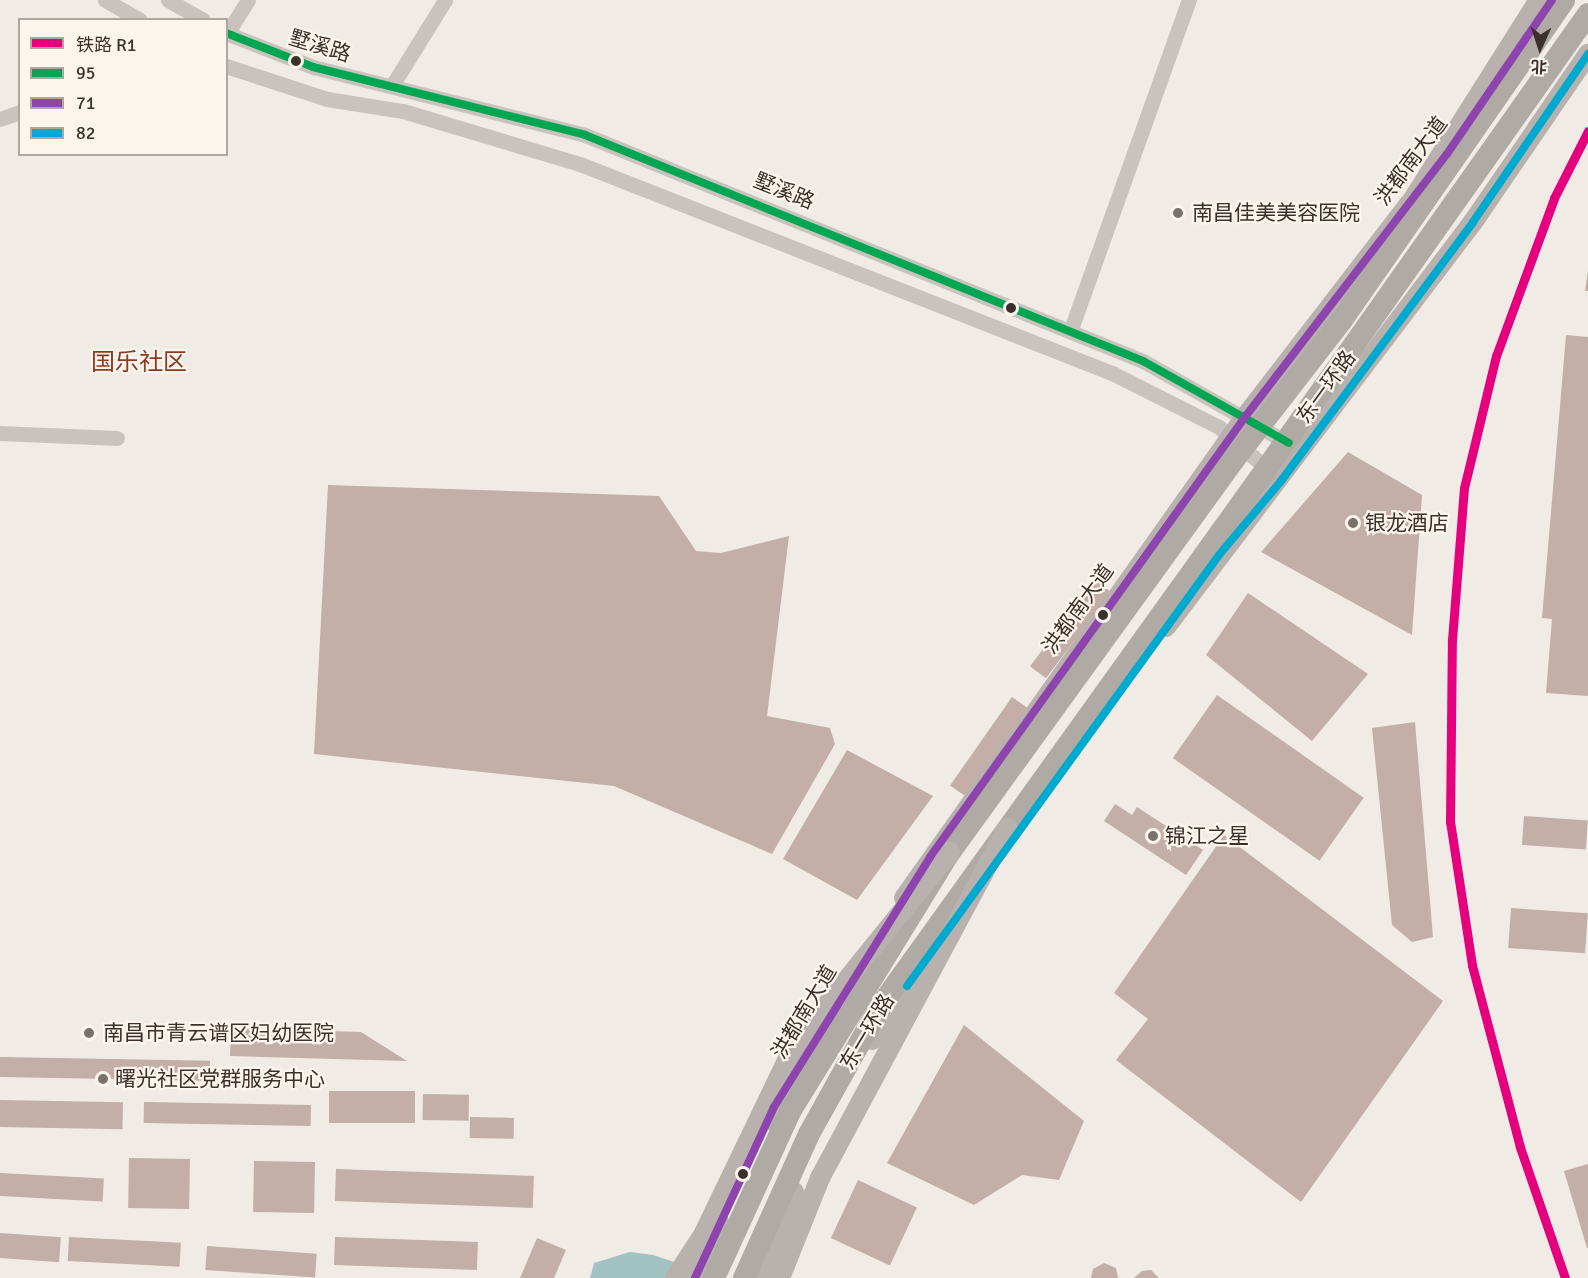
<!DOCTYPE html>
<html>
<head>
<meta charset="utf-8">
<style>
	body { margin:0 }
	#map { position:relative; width:1588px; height:1278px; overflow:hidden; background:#f0ebe5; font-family:Signika,"Noto Sans SC",sans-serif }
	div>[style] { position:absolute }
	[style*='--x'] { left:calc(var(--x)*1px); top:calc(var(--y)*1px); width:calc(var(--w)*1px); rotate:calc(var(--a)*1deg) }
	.water>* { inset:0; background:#a1c2c1 }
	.building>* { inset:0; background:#c3afa7; transform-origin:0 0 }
	.minor>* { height:15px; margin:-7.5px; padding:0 7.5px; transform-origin:7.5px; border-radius:7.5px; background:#c9c3be }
	.major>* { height:20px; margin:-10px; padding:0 10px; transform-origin:10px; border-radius:10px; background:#b8b1ad }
	.highway>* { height:22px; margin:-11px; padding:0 11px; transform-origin:11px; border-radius:11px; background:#afaaa4 }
	.major-bridge>* { height:20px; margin:-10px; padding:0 10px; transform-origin:10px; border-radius:10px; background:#b8b1ad }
	.highway-bridge>* { height:22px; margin:-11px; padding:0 11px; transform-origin:11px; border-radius:11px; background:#afaaa4 }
	.bus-1>* { height:8px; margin:-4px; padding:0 4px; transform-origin:4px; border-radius:4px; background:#00a651 }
	.bus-2>* { height:8px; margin:-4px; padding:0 4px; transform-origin:4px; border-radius:4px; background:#8e44ad }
	.bus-3>* { height:8px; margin:-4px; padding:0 4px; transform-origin:4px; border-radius:4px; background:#00a9ce }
	.rail-1>* { height:9px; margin:-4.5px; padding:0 4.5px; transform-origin:4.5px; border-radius:4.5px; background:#e5007d }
	.dots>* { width:16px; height:16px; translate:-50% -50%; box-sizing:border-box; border:3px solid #fbf5ee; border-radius:50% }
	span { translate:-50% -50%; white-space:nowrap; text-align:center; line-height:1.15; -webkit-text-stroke:4.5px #fbf5ee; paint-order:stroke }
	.street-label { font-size:21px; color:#3b302b }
	.poi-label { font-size:21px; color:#3b302b }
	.left { translate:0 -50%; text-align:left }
	.quarter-label { font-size:24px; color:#8c3b22 }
	.legend { position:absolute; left:18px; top:18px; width:210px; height:138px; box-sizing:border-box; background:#fbf5ee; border:2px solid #aea6a0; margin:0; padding:8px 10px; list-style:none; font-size:18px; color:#3b302b }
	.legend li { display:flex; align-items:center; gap:12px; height:30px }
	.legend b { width:30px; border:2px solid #aea6a0 }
	.north { position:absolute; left:1510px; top:18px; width:60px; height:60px; -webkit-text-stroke:4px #fbf5ee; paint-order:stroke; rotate:183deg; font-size:16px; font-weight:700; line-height:24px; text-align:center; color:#3b302b }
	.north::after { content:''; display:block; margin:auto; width:21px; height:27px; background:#3b302b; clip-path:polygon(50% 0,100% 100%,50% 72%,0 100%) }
</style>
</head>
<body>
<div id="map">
	<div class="water">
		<div style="clip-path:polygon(630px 1252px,653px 1255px,723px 1278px,590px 1278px,594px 1263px)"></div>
	</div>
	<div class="building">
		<div style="clip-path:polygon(1588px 271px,1588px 291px,1585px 291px)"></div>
		<div style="clip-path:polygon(1566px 335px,1588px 337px,1588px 696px,1546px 693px,1552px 619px,1542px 618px)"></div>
		<div style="clip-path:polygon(1348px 452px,1422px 495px,1412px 635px,1261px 552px)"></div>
		<div style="clip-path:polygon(328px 485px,659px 496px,696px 551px,721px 553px,789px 536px,767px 716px,830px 728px,835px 744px,772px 854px,614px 786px,314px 754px)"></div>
		<div style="left:1095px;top:580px;width:20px;height:108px;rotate:37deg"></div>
		<div style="clip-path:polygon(1248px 593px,1368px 674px,1312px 741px,1206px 655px)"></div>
		<div style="left:1217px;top:695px;width:179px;height:77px;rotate:35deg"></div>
		<div style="left:1012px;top:697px;width:19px;height:108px;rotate:35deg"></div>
		<div style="clip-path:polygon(1415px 722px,1433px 937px,1412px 942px,1392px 925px,1372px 728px)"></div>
		<div style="clip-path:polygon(847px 750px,933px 796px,857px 900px,783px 859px)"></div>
		<div style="clip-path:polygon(1115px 804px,1132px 815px,1137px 807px,1203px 850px,1186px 875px,1104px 821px)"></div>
		<div style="left:1524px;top:816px;width:64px;height:29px;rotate:4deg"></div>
		<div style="clip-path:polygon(1224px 835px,1443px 1001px,1301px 1202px,1116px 1060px,1148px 1019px,1114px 993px)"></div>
		<div style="left:1511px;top:908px;width:77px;height:40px;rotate:4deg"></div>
		<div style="clip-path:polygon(964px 1025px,1084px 1121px,1059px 1180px,1022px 1175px,974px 1205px,887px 1163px)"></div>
		<div style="clip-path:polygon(231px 1028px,361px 1032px,407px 1061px,230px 1056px)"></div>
		<div style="left:0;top:1057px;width:210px;height:20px;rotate:1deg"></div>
		<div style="left:329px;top:1091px;width:86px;height:32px"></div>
		<div style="left:423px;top:1094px;width:46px;height:26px;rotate:1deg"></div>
		<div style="left:0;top:1100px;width:123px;height:27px;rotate:1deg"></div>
		<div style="left:144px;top:1102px;width:167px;height:21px;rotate:1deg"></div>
		<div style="left:470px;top:1117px;width:44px;height:21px;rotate:1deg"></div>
		<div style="left:129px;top:1158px;width:61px;height:50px;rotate:1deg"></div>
		<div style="left:254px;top:1161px;width:61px;height:51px;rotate:1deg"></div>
		<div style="clip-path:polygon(1588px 1164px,1588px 1248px,1587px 1248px,1564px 1171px)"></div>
		<div style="left:336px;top:1169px;width:198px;height:32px;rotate:2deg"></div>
		<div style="left:0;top:1173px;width:104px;height:23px;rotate:3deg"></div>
		<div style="left:858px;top:1180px;width:65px;height:64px;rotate:25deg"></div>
		<div style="left:0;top:1233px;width:61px;height:25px;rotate:4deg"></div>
		<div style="left:69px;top:1237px;width:112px;height:24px;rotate:3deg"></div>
		<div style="left:335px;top:1237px;width:143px;height:28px;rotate:2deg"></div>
		<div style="clip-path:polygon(537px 1238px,566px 1250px,554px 1278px,520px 1278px)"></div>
		<div style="left:207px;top:1246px;width:110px;height:24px;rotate:4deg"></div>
		<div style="clip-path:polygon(1104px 1263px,1116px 1268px,1118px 1278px,1091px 1278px,1093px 1269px)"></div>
		<div style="clip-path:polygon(1151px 1270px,1159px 1278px,1134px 1278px,1142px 1271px)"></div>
	</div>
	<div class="minor">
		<div style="--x:105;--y:0;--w:40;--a:29.7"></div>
		<div style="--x:168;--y:0;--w:40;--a:29.7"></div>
		<div style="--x:226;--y:33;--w:93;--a:21.3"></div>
		<div style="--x:313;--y:67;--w:280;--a:14"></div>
		<div style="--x:585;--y:135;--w:602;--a:22.05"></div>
		<div style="--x:1143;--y:361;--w:172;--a:29.5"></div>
		<div style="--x:226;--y:35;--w:41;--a:-57.8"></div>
		<div style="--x:226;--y:66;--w:106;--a:18.1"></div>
		<div style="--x:327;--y:99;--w:77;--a:9"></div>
		<div style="--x:403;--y:111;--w:185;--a:16.7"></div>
		<div style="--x:580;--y:164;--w:572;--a:21.45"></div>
		<div style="--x:1112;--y:373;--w:120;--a:26.8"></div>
		<div style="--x:1219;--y:427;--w:72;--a:41"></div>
		<div style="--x:393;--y:84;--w:99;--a:-58.2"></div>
		<div style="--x:0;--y:119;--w:21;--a:-19"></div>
		<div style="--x:1071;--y:329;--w:350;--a:-70.3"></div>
		<div style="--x:0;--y:433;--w:117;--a:2.4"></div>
	</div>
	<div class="major">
		<div style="--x:1166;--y:627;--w:508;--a:-52.84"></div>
		<div style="--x:1473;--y:222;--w:204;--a:-55.6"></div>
		<div style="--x:904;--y:898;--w:590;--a:-54.67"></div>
		<div style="--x:1245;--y:417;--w:269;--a:-52.4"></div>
		<div style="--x:872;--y:1040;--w:64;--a:-56.6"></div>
		<div style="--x:768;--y:1120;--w:127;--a:-60.2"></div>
		<div style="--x:695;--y:1278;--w:61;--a:-66.8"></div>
		<div style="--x:759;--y:1278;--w:93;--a:-67.9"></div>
	</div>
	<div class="highway">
		<div style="--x:714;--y:1278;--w:185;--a:-65.4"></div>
		<div style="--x:791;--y:1110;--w:303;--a:-58.4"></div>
		<div style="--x:950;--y:852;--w:483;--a:-54.1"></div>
		<div style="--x:744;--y:1278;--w:158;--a:-65.7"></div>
		<div style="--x:809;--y:1134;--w:144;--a:-60.9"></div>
		<div style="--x:879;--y:1008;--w:660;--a:-54.31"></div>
	</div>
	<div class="major-bridge">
		<div style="--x:1401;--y:218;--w:258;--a:-57.7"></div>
		<div style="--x:675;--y:1278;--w:51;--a:-56.9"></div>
		<div style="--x:703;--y:1235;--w:212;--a:-64.3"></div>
		<div style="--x:795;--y:1044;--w:247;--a:-51.1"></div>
		<div style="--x:780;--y:1278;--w:108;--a:-68.2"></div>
		<div style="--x:820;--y:1178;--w:397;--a:-61.8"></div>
	</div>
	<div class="highway-bridge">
		<div style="--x:1233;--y:461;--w:178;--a:-52.3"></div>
		<div style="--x:1342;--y:320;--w:389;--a:-55.2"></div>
		<div style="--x:1264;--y:472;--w:561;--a:-54.72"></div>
	</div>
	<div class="bus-1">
		<div style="--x:226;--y:33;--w:93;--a:21.3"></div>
		<div style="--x:313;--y:67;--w:280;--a:14"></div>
		<div style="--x:585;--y:135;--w:602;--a:22.05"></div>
		<div style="--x:1143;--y:361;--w:167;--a:29.3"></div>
	</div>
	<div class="bus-2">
		<div style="--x:695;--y:1278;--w:188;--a:-65.2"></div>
		<div style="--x:774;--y:1107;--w:295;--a:-58"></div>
		<div style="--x:930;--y:857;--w:541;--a:-54.4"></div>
		<div style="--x:1245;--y:417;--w:332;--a:-52.5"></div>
		<div style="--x:1447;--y:154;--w:186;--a:-55.7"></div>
	</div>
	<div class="bus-3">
		<div style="--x:907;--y:986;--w:532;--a:-54.1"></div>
		<div style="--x:1219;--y:555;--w:97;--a:-50"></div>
		<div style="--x:1281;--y:481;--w:322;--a:-53.4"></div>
		<div style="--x:1473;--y:222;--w:204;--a:-55.6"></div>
	</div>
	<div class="rail-1">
		<div style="--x:1565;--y:1278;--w:139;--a:-109"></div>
		<div style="--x:1520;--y:1147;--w:188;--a:-104.8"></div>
		<div style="--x:1472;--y:965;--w:145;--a:-98.7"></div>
		<div style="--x:1450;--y:822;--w:182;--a:-89.4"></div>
		<div style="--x:1452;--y:640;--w:152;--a:-85.5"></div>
		<div style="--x:1464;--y:488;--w:136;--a:-76.4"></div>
		<div style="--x:1496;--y:356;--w:168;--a:-69.8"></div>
		<div style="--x:1554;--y:198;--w:75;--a:-63.1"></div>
	</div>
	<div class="dots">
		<div style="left:296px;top:61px;background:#3b302b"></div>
		<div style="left:1178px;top:213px;background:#7a716c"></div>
		<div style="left:1011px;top:308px;background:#3b302b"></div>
		<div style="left:1353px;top:523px;background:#7a716c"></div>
		<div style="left:1103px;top:615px;background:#3b302b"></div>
		<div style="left:1153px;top:836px;background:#7a716c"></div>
		<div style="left:89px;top:1033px;background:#7a716c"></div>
		<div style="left:103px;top:1079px;background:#7a716c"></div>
		<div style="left:743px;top:1174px;background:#3b302b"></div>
	</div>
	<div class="street-label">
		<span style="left:320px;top:46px;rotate:17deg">墅溪路</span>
		<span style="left:1411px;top:161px;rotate:-53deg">洪都南大道</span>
		<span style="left:784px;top:191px;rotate:22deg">墅溪路</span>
		<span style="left:1326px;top:387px;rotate:-54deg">东一环路</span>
		<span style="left:1078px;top:609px;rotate:-54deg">洪都南大道</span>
		<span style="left:804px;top:1012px;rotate:-59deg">洪都南大道</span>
		<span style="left:867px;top:1032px;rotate:-59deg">东一环路</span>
	</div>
	<div class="poi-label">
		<span class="left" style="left:1192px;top:213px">南昌佳美美容医院</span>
		<span class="left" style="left:1365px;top:523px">银龙酒店</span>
		<span class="left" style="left:1165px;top:836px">锦江之星</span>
		<span class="left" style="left:103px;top:1033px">南昌市青云谱区妇幼医院</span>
		<span class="left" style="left:115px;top:1079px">曙光社区党群服务中心</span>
	</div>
	<div class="quarter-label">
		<span style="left:139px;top:363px">国乐社区</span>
	</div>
	<ul class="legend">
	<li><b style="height:8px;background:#e5007d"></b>铁路 R1</li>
	<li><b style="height:8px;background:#00a651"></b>95</li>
	<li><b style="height:8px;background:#8e44ad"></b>71</li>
	<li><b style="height:8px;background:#00a9ce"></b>82</li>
	</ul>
	<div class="north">北</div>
</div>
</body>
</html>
